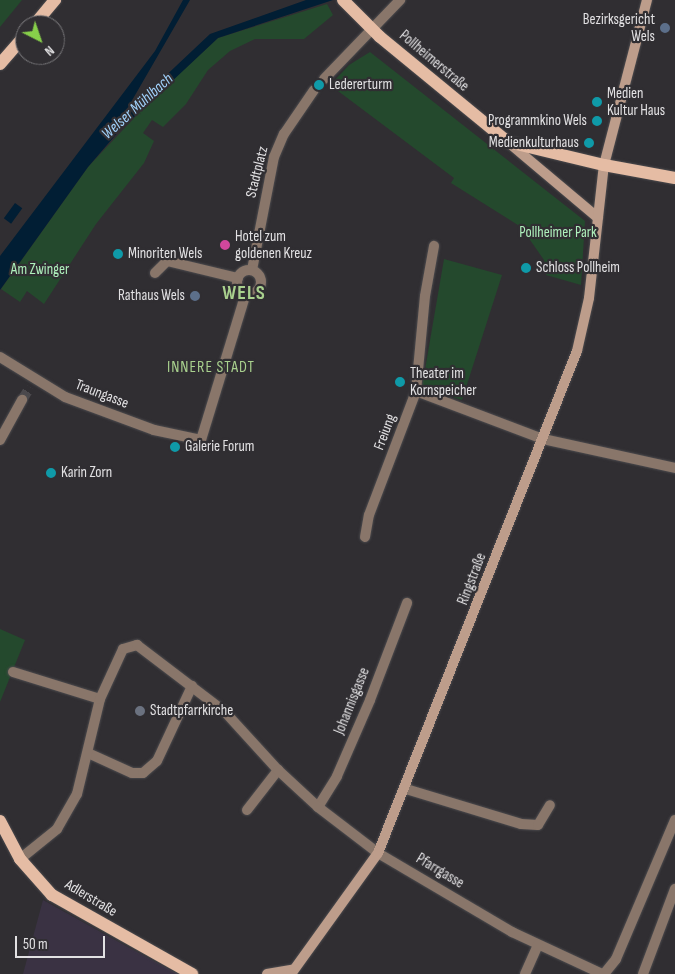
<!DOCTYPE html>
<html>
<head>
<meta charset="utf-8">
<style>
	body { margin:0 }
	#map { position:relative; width:675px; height:974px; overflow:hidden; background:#302e32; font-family:"Sofia Sans Condensed",sans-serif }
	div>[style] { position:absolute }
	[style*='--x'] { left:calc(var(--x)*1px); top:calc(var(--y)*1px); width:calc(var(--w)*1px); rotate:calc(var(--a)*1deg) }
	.commercial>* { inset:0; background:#3a3243 }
	.green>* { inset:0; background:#24492d }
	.water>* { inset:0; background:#011e34; transform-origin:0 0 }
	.minor-tunnel>* { height:10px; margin-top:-5px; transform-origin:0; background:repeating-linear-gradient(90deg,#4b494d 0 10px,transparent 0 15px) }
	.roads { filter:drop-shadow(0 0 1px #4c4b4e) drop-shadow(0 0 1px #4c4b4e) }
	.minor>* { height:10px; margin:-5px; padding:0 5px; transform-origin:5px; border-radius:5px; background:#89766a }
	.minor>.ring { margin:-5px; padding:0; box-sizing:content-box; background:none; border:10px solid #89766a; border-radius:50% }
	.secondary>* { height:10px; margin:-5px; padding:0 5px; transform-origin:5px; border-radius:5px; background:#bd9d8b }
	.primary>* { height:12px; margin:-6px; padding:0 6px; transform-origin:6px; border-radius:6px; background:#e5bca4 }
	.dots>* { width:14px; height:14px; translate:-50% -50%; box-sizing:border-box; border:2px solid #302e32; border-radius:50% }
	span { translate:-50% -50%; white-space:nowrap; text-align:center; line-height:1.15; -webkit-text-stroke:4.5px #302e32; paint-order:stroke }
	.poi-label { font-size:15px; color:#e2e1e3 }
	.right { translate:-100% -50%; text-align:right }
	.left { translate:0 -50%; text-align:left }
	.street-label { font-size:15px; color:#e2e1e3 }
	.park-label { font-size:15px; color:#aef0bc }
	.water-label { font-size:16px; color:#a1d2fc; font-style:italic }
	.neighbourhood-label { font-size:16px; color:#a9d18e; letter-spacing:1px }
	.district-label { font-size:20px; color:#a9d18e; font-weight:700; letter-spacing:1px }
	.north { position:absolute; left:15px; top:15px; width:50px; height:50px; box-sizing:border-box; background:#302e32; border:1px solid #777679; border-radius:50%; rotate:139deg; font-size:14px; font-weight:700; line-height:20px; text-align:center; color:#e2e1e3 }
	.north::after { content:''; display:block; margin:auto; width:18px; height:22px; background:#87cf4a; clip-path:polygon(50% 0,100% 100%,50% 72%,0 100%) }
	.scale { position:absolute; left:15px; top:936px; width:90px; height:22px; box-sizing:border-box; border:2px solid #e2e1e3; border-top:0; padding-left:6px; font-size:15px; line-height:18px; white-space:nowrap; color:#e2e1e3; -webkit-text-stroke:4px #302e32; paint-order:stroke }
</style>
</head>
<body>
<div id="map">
	<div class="commercial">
		<div style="clip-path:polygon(43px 900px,126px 946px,178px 974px,23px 974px)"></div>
	</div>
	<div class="green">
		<div style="clip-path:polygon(0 0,22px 0,0 27px)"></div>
		<div style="clip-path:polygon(327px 4px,333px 15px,304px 39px,255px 39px,230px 51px,208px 70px,186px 104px,163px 127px,152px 120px,143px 133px,154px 141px,144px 163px,96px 224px,44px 304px,27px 291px,20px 302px,1px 289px,88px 167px,152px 99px,218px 38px)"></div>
		<div style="clip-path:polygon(370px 52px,585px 221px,581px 285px,546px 275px,544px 260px,521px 227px,451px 183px,454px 178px,330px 85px,349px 65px)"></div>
		<div style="clip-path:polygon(444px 259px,502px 275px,462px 400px,422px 387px)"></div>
		<div style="clip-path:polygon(0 629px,25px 640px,0 702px)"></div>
	</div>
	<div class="water">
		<div style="clip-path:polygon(183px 0,190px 0,123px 116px,210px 34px,306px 0,333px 0,218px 38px,119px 131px,88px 167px,0 290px,0 256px,155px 51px)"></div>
		<div style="left:15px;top:203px;width:9px;height:19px;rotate:36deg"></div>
	</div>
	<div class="minor-tunnel">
		<div style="--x:22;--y:400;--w:15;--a:-58"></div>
	</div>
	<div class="roads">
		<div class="minor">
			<div style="--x:324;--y:79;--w:110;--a:-46.1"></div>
			<div style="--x:252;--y:270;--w:115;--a:-79"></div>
			<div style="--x:274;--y:157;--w:25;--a:-67"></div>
			<div style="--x:284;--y:134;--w:53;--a:-55.7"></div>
			<div class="ring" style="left:237px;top:270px;width:14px;height:14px"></div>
			<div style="--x:155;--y:273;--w:17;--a:-45"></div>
			<div style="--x:167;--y:261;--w:73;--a:13.5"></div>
			<div style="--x:0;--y:357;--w:76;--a:31.6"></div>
			<div style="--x:65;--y:397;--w:95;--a:20.3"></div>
			<div style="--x:154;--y:430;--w:48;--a:12"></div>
			<div style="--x:201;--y:440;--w:154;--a:-73"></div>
			<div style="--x:416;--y:391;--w:136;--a:20.7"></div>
			<div style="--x:543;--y:439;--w:135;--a:12.4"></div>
			<div style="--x:0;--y:440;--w:46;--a:-61.2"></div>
			<div style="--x:365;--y:537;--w:22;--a:-80"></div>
			<div style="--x:369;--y:515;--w:133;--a:-69.2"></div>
			<div style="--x:416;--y:391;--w:95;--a:-84.6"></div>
			<div style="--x:425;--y:296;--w:51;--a:-79.8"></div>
			<div style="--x:13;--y:672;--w:91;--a:17.2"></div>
			<div style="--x:88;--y:753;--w:48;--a:24.4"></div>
			<div style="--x:132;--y:773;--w:11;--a:0"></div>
			<div style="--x:143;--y:773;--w:18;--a:-41"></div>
			<div style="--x:157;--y:761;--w:83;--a:-65"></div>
			<div style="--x:406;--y:789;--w:120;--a:16.9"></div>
			<div style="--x:521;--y:824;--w:17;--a:3"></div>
			<div style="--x:538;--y:825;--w:23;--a:-59"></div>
			<div style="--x:318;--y:807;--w:36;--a:-58"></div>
			<div style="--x:337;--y:776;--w:83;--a:-66.5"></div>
			<div style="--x:370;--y:700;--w:104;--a:-69.1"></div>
			<div style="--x:247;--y:810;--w:51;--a:-52.2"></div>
			<div style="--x:20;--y:859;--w:48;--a:-39"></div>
			<div style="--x:57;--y:829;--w:40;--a:-60.3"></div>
			<div style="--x:77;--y:794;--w:98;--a:-76.4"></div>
			<div style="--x:100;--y:699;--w:55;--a:-65.3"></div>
			<div style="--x:123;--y:649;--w:15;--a:-16"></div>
			<div style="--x:137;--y:645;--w:111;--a:37.3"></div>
			<div style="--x:225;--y:712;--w:79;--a:47.6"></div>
			<div style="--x:278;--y:770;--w:54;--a:42.8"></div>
			<div style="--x:318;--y:807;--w:76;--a:37.5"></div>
			<div style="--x:378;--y:853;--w:156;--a:30.5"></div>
			<div style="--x:512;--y:932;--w:99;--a:25"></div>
			<div style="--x:525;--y:974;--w:32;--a:-66"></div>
			<div style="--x:604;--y:974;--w:19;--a:-51"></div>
			<div style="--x:616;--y:959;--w:151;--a:-67"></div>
			<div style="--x:643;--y:974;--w:91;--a:-69.4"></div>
		</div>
		<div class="secondary">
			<div style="--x:509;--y:143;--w:116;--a:40.1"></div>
			<div style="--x:267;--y:974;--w:27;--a:-10"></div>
			<div style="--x:291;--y:974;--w:149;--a:-54.3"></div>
			<div style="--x:378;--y:853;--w:540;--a:-68.38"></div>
			<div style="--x:577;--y:351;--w:54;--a:-77.2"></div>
			<div style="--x:589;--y:298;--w:134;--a:-83.6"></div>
			<div style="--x:604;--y:165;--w:171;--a:-75.4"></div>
		</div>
		<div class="primary">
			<div style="--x:343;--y:0;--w:52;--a:45"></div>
			<div style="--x:380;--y:37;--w:166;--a:39.4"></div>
			<div style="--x:508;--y:142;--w:99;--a:13.5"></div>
			<div style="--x:604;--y:165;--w:72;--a:10.4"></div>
			<div style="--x:34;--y:25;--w:33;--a:-50"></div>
			<div style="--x:0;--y:64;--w:38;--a:-49"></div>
			<div style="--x:0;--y:821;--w:43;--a:62.2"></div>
			<div style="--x:20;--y:859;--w:48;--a:48.4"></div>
			<div style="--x:52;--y:895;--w:161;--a:29.4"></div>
		</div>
	</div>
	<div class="dots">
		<div style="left:665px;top:28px;background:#5c6f8a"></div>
		<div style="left:319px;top:85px;background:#0f9aa8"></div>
		<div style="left:597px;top:102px;background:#0f9aa8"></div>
		<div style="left:597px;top:121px;background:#0f9aa8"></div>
		<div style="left:589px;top:143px;background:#0f9aa8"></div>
		<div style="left:225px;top:245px;background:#d1479c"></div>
		<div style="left:118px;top:254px;background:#0f9aa8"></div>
		<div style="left:526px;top:268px;background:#0f9aa8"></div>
		<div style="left:195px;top:296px;background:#5c6f8a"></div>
		<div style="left:400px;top:382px;background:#0f9aa8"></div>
		<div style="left:175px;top:447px;background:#0f9aa8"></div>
		<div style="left:51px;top:473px;background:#0f9aa8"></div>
		<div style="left:140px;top:711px;background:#6b7280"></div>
	</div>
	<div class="poi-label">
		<span class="right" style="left:655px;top:28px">Bezirksgericht<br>Wels</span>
		<span class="left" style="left:329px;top:85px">Ledererturm</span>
		<span class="left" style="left:607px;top:102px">Medien<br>Kultur Haus</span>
		<span class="right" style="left:587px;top:121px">Programmkino Wels</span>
		<span class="right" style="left:579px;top:143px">Medienkulturhaus</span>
		<span class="left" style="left:235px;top:245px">Hotel zum<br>goldenen Kreuz</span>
		<span class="left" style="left:128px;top:254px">Minoriten Wels</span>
		<span class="left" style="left:536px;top:268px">Schloss Pollheim</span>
		<span class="right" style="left:185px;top:296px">Rathaus Wels</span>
		<span class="left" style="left:410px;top:382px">Theater im<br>Kornspeicher</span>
		<span class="left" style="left:185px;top:447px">Galerie Forum</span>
		<span class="left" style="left:61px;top:473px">Karin Zorn</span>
		<span class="left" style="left:150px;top:711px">Stadtpfarrkirche</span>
	</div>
	<div class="street-label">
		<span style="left:434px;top:61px;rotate:40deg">Pollheimerstraße</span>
		<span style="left:257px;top:172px;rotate:-76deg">Stadtplatz</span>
		<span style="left:102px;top:394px;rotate:21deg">Traungasse</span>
		<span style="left:385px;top:432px;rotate:-69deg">Freiung</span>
		<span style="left:472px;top:579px;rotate:-69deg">Ringstraße</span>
		<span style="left:352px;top:701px;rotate:-68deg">Johannisgasse</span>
		<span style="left:440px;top:871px;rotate:31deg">Pfarrgasse</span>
		<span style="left:91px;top:898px;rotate:31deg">Adlerstraße</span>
	</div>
	<div class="park-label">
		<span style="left:558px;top:233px">Pollheimer Park</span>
		<span style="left:40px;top:270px">Am Zwinger</span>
	</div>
	<div class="water-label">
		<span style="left:138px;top:107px;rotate:-42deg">Welser Mühlbach</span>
	</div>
	<div class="neighbourhood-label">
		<span style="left:211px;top:368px">INNERE STADT</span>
	</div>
	<div class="district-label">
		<span style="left:244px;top:293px">WELS</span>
	</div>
	<div class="north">N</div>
	<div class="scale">50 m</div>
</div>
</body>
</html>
